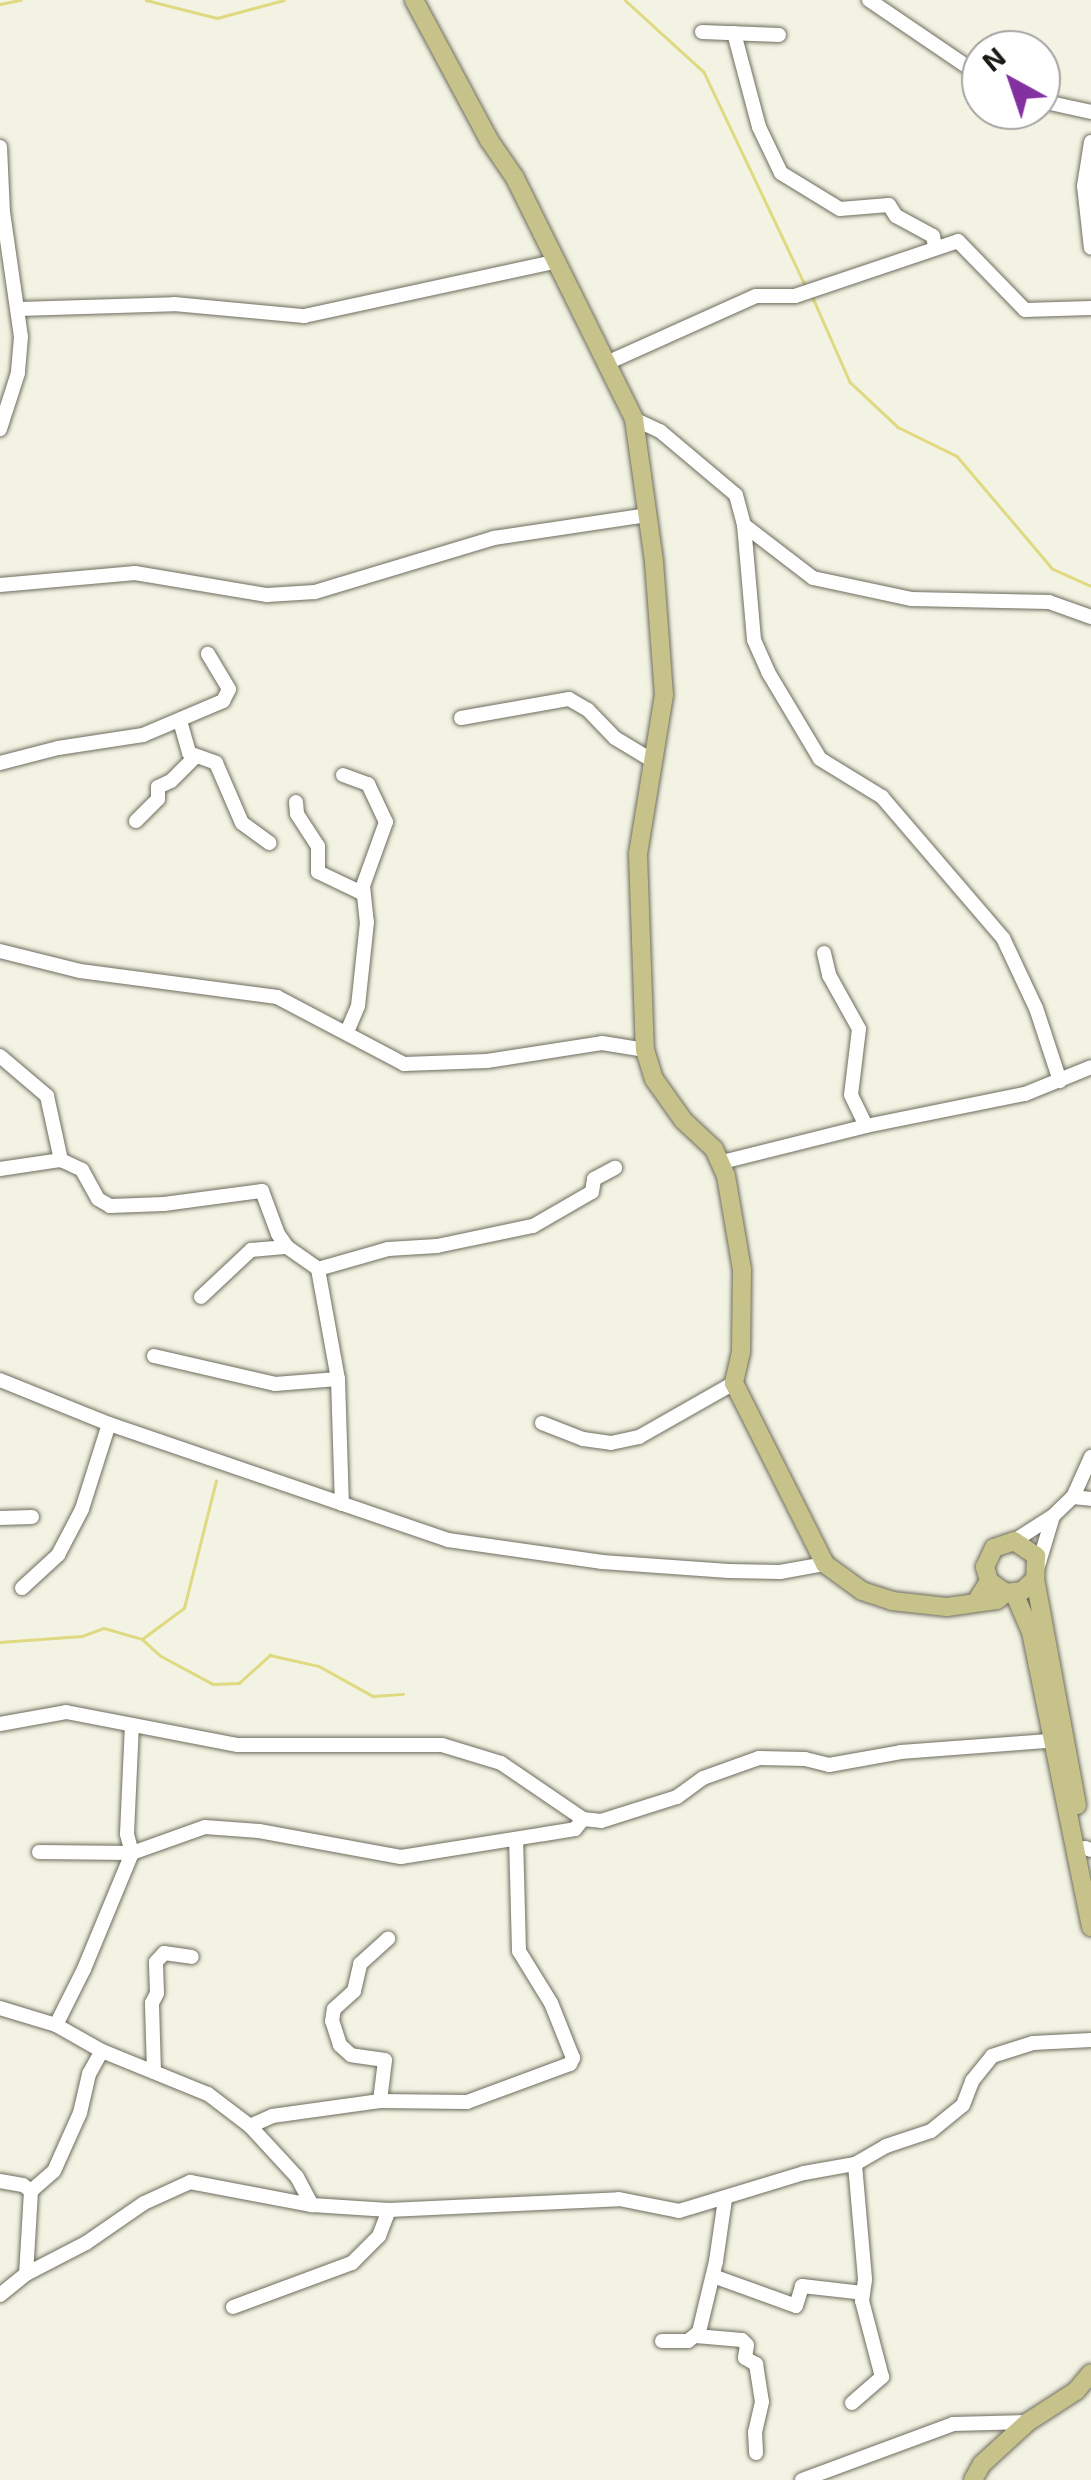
<!DOCTYPE html>
<html>
<head>
<meta charset="utf-8">
<style>
	body { margin:0 }
	#map { position:relative; width:1091px; height:2480px; overflow:hidden; background:#f3f3e3; font-family:"Exo 2",sans-serif }
	div>[style] { position:absolute }
	[style*='--x'] { left:calc(var(--x)*1px); top:calc(var(--y)*1px); width:calc(var(--w)*1px); rotate:calc(var(--a)*1deg) }
	.stream>* { height:2.5px; margin:-1.25px; padding:0 1.25px; transform-origin:1.25px; border-radius:1.25px; background:#dfda82 }
	.roads { filter:drop-shadow(0 0 2px #6d6c5e) drop-shadow(0 0 2px #6d6c5e) }
	.minor>* { height:14px; margin:-7px; padding:0 7px; transform-origin:7px; border-radius:7px; background:#fff }
	.major>* { height:18px; margin:-9px; padding:0 9px; transform-origin:9px; border-radius:9px; background:#c6c289 }
	span { translate:-50% -50%; white-space:nowrap; text-align:center; line-height:1.15; -webkit-text-stroke:9px #fff; paint-order:stroke }
	.north { position:absolute; left:961px; top:30px; width:100px; height:100px; box-sizing:border-box; background:#fff; border:2px solid #a4a3a1; border-radius:50%; rotate:320deg; font-size:28px; font-weight:700; line-height:40px; text-align:center; color:#1b1a15 }
	.north::after { content:''; display:block; margin:auto; width:35px; height:45px; background:#8331a0; clip-path:polygon(50% 0,100% 100%,50% 72%,0 100%) }
</style>
</head>
<body>
<div id="map">
	<div class="stream">
		<div style="--x:146;--y:0;--w:73;--a:14.2"></div>
		<div style="--x:217;--y:18;--w:69;--a:-15"></div>
		<div style="--x:625;--y:0;--w:107;--a:42.3"></div>
		<div style="--x:704;--y:72;--w:238;--a:64.6"></div>
		<div style="--x:0;--y:4;--w:21;--a:-11"></div>
		<div style="--x:813;--y:298;--w:92;--a:66.2"></div>
		<div style="--x:850;--y:382;--w:66;--a:43.2"></div>
		<div style="--x:898;--y:427;--w:66;--a:26.2"></div>
		<div style="--x:957;--y:456;--w:148;--a:49.7"></div>
		<div style="--x:1053;--y:569;--w:42;--a:24.1"></div>
		<div style="--x:142;--y:1639;--w:52;--a:-36.4"></div>
		<div style="--x:184;--y:1608;--w:131;--a:-75.9"></div>
		<div style="--x:0;--y:1642;--w:82;--a:-4.2"></div>
		<div style="--x:82;--y:1636;--w:23;--a:-20"></div>
		<div style="--x:104;--y:1628;--w:40;--a:16"></div>
		<div style="--x:142;--y:1639;--w:25;--a:42"></div>
		<div style="--x:161;--y:1656;--w:59;--a:28.3"></div>
		<div style="--x:213;--y:1684;--w:26;--a:-2"></div>
		<div style="--x:239;--y:1683;--w:42;--a:-42.1"></div>
		<div style="--x:270;--y:1655;--w:50;--a:12.7"></div>
		<div style="--x:319;--y:1666;--w:62;--a:29.1"></div>
		<div style="--x:373;--y:1696;--w:30;--a:-4"></div>
	</div>
	<div class="roads">
		<div class="minor">
			<div style="--x:869;--y:0;--w:135;--a:34.2"></div>
			<div style="--x:702;--y:32;--w:77;--a:2.2"></div>
			<div style="--x:734;--y:33;--w:97;--a:75.1"></div>
			<div style="--x:759;--y:127;--w:51;--a:64.4"></div>
			<div style="--x:781;--y:173;--w:69;--a:31.4"></div>
			<div style="--x:840;--y:209;--w:49;--a:-4.7"></div>
			<div style="--x:889;--y:205;--w:13;--a:58"></div>
			<div style="--x:896;--y:216;--w:42;--a:28.4"></div>
			<div style="--x:933;--y:236;--w:10;--a:79"></div>
			<div style="--x:1041;--y:101;--w:51;--a:12.4"></div>
			<div style="--x:1091;--y:142;--w:45;--a:99"></div>
			<div style="--x:1084;--y:186;--w:62;--a:83.6"></div>
			<div style="--x:0;--y:147;--w:65;--a:87.4"></div>
			<div style="--x:3;--y:212;--w:126;--a:81.8"></div>
			<div style="--x:21;--y:337;--w:36;--a:95"></div>
			<div style="--x:18;--y:373;--w:59;--a:107.8"></div>
			<div style="--x:19;--y:309;--w:155;--a:-1.8"></div>
			<div style="--x:174;--y:304;--w:131;--a:5.3"></div>
			<div style="--x:304;--y:316;--w:256;--a:-12.2"></div>
			<div style="--x:609;--y:362;--w:161;--a:-24.2"></div>
			<div style="--x:756;--y:296;--w:39;--a:0"></div>
			<div style="--x:795;--y:296;--w:172;--a:-18.6"></div>
			<div style="--x:958;--y:241;--w:96;--a:45.8"></div>
			<div style="--x:1025;--y:310;--w:66;--a:-1.7"></div>
			<div style="--x:634;--y:419;--w:29;--a:25"></div>
			<div style="--x:660;--y:431;--w:99;--a:40.1"></div>
			<div style="--x:736;--y:495;--w:31;--a:75"></div>
			<div style="--x:744;--y:525;--w:115;--a:85"></div>
			<div style="--x:754;--y:640;--w:35;--a:66"></div>
			<div style="--x:768;--y:672;--w:101;--a:59.1"></div>
			<div style="--x:820;--y:759;--w:73;--a:31.5"></div>
			<div style="--x:882;--y:797;--w:186;--a:49.4"></div>
			<div style="--x:1003;--y:938;--w:77;--a:64.8"></div>
			<div style="--x:1036;--y:1008;--w:77;--a:71.8"></div>
			<div style="--x:744;--y:525;--w:87;--a:37.5"></div>
			<div style="--x:813;--y:578;--w:100;--a:12.1"></div>
			<div style="--x:911;--y:599;--w:138;--a:1.2"></div>
			<div style="--x:1049;--y:602;--w:45;--a:19.7"></div>
			<div style="--x:0;--y:585;--w:136;--a:-5.1"></div>
			<div style="--x:135;--y:573;--w:134;--a:9.5"></div>
			<div style="--x:267;--y:595;--w:48;--a:-3.6"></div>
			<div style="--x:315;--y:592;--w:187;--a:-16.8"></div>
			<div style="--x:494;--y:538;--w:156;--a:-8.5"></div>
			<div style="--x:461;--y:718;--w:110;--a:-10"></div>
			<div style="--x:569;--y:699;--w:22;--a:30"></div>
			<div style="--x:588;--y:710;--w:39;--a:46"></div>
			<div style="--x:615;--y:738;--w:44;--a:31.2"></div>
			<div style="--x:180;--y:721;--w:33;--a:74"></div>
			<div style="--x:189;--y:753;--w:29;--a:20"></div>
			<div style="--x:216;--y:763;--w:65;--a:66.6"></div>
			<div style="--x:242;--y:823;--w:34;--a:36"></div>
			<div style="--x:0;--y:763;--w:60;--a:-14.5"></div>
			<div style="--x:58;--y:748;--w:86;--a:-8.7"></div>
			<div style="--x:143;--y:735;--w:87;--a:-23"></div>
			<div style="--x:223;--y:701;--w:13;--a:-63"></div>
			<div style="--x:229;--y:689;--w:41;--a:-121"></div>
			<div style="--x:343;--y:775;--w:27;--a:20"></div>
			<div style="--x:368;--y:784;--w:42;--a:64.7"></div>
			<div style="--x:386;--y:822;--w:68;--a:109.8"></div>
			<div style="--x:363;--y:886;--w:36;--a:84"></div>
			<div style="--x:367;--y:922;--w:84;--a:96.1"></div>
			<div style="--x:358;--y:1006;--w:28;--a:113"></div>
			<div style="--x:296;--y:802;--w:12;--a:85"></div>
			<div style="--x:297;--y:814;--w:38;--a:57"></div>
			<div style="--x:318;--y:846;--w:26;--a:90"></div>
			<div style="--x:318;--y:872;--w:49;--a:25.5"></div>
			<div style="--x:136;--y:821;--w:31;--a:-45"></div>
			<div style="--x:158;--y:799;--w:12;--a:-90"></div>
			<div style="--x:158;--y:787;--w:14;--a:-25"></div>
			<div style="--x:171;--y:781;--w:34;--a:-45"></div>
			<div style="--x:0;--y:951;--w:82;--a:14"></div>
			<div style="--x:80;--y:971;--w:199;--a:7.5"></div>
			<div style="--x:277;--y:997;--w:144;--a:27.8"></div>
			<div style="--x:404;--y:1064;--w:83;--a:-2.1"></div>
			<div style="--x:487;--y:1061;--w:116;--a:-8.9"></div>
			<div style="--x:602;--y:1043;--w:44;--a:9.2"></div>
			<div style="--x:824;--y:953;--w:23;--a:77"></div>
			<div style="--x:829;--y:975;--w:62;--a:60.9"></div>
			<div style="--x:859;--y:1029;--w:66;--a:96.9"></div>
			<div style="--x:851;--y:1095;--w:34;--a:64"></div>
			<div style="--x:0;--y:1056;--w:62;--a:40.4"></div>
			<div style="--x:47;--y:1096;--w:66;--a:77.7"></div>
			<div style="--x:722;--y:1162;--w:148;--a:-14"></div>
			<div style="--x:866;--y:1126;--w:162;--a:-11.4"></div>
			<div style="--x:1025;--y:1094;--w:71;--a:-22.2"></div>
			<div style="--x:0;--y:1169;--w:62;--a:-8.4"></div>
			<div style="--x:61;--y:1160;--w:23;--a:25"></div>
			<div style="--x:82;--y:1170;--w:33;--a:61"></div>
			<div style="--x:98;--y:1199;--w:14;--a:30"></div>
			<div style="--x:110;--y:1206;--w:54;--a:-2.1"></div>
			<div style="--x:164;--y:1204;--w:99;--a:-7.6"></div>
			<div style="--x:262;--y:1191;--w:46;--a:69.6"></div>
			<div style="--x:278;--y:1234;--w:16;--a:55"></div>
			<div style="--x:287;--y:1247;--w:38;--a:35"></div>
			<div style="--x:318;--y:1269;--w:73;--a:-15.9"></div>
			<div style="--x:388;--y:1249;--w:49;--a:-3.5"></div>
			<div style="--x:437;--y:1246;--w:98;--a:-11.8"></div>
			<div style="--x:533;--y:1226;--w:68;--a:-30"></div>
			<div style="--x:592;--y:1192;--w:13;--a:-81"></div>
			<div style="--x:594;--y:1179;--w:24;--a:-28"></div>
			<div style="--x:318;--y:1269;--w:112;--a:79.7"></div>
			<div style="--x:338;--y:1379;--w:125;--a:88.2"></div>
			<div style="--x:201;--y:1297;--w:69;--a:-43.2"></div>
			<div style="--x:251;--y:1250;--w:36;--a:-5"></div>
			<div style="--x:154;--y:1356;--w:124;--a:13"></div>
			<div style="--x:275;--y:1384;--w:63;--a:-4.5"></div>
			<div style="--x:0;--y:1380;--w:118;--a:22"></div>
			<div style="--x:109;--y:1424;--w:358;--a:18.9"></div>
			<div style="--x:448;--y:1540;--w:156;--a:8.1"></div>
			<div style="--x:602;--y:1562;--w:127;--a:4.1"></div>
			<div style="--x:729;--y:1571;--w:51;--a:1.1"></div>
			<div style="--x:780;--y:1572;--w:46;--a:-10.1"></div>
			<div style="--x:542;--y:1423;--w:44;--a:21.3"></div>
			<div style="--x:583;--y:1439;--w:28;--a:8"></div>
			<div style="--x:611;--y:1443;--w:29;--a:-12"></div>
			<div style="--x:639;--y:1437;--w:109;--a:-29.6"></div>
			<div style="--x:1073;--y:1497;--w:18;--a:6"></div>
			<div style="--x:0;--y:1518;--w:32;--a:-2"></div>
			<div style="--x:1014;--y:1541;--w:46;--a:-32.7"></div>
			<div style="--x:1053;--y:1516;--w:28;--a:-44"></div>
			<div style="--x:1073;--y:1497;--w:44;--a:-65.8"></div>
			<div style="--x:1038;--y:1566;--w:52;--a:-73.3"></div>
			<div style="--x:22;--y:1588;--w:49;--a:-42.5"></div>
			<div style="--x:58;--y:1555;--w:52;--a:-62.4"></div>
			<div style="--x:82;--y:1509;--w:89;--a:-72.4"></div>
			<div style="--x:0;--y:1724;--w:67;--a:-10.3"></div>
			<div style="--x:66;--y:1712;--w:175;--a:10.9"></div>
			<div style="--x:238;--y:1745;--w:204;--a:0"></div>
			<div style="--x:442;--y:1745;--w:62;--a:17"></div>
			<div style="--x:501;--y:1763;--w:99;--a:34.3"></div>
			<div style="--x:583;--y:1819;--w:18;--a:6"></div>
			<div style="--x:601;--y:1821;--w:80;--a:-17.5"></div>
			<div style="--x:677;--y:1797;--w:32;--a:-36"></div>
			<div style="--x:703;--y:1778;--w:59;--a:-19.7"></div>
			<div style="--x:759;--y:1758;--w:46;--a:1.2"></div>
			<div style="--x:805;--y:1759;--w:25;--a:14"></div>
			<div style="--x:829;--y:1765;--w:73;--a:-10.2"></div>
			<div style="--x:901;--y:1752;--w:158;--a:-4.3"></div>
			<div style="--x:1085;--y:1848;--w:6;--a:18"></div>
			<div style="--x:39;--y:1852;--w:93;--a:0.6"></div>
			<div style="--x:132;--y:1853;--w:77;--a:-19.6"></div>
			<div style="--x:205;--y:1827;--w:54;--a:4.2"></div>
			<div style="--x:259;--y:1831;--w:144;--a:10.4"></div>
			<div style="--x:401;--y:1857;--w:176;--a:-9.1"></div>
			<div style="--x:575;--y:1829;--w:13;--a:-51"></div>
			<div style="--x:0;--y:2008;--w:59;--a:16.9"></div>
			<div style="--x:56;--y:2025;--w:53;--a:29.5"></div>
			<div style="--x:102;--y:2051;--w:114;--a:22.1"></div>
			<div style="--x:208;--y:2094;--w:53;--a:37.3"></div>
			<div style="--x:250;--y:2126;--w:69;--a:47.3"></div>
			<div style="--x:297;--y:2177;--w:32;--a:62"></div>
			<div style="--x:56;--y:2025;--w:63;--a:-63.4"></div>
			<div style="--x:84;--y:1969;--w:126;--a:-67.5"></div>
			<div style="--x:132;--y:1853;--w:20;--a:-105"></div>
			<div style="--x:127;--y:1834;--w:109;--a:-87.4"></div>
			<div style="--x:154;--y:2072;--w:69;--a:-91.7"></div>
			<div style="--x:152;--y:2003;--w:11;--a:-63"></div>
			<div style="--x:157;--y:1993;--w:31;--a:-92"></div>
			<div style="--x:156;--y:1962;--w:12;--a:-48"></div>
			<div style="--x:164;--y:1953;--w:28;--a:8"></div>
			<div style="--x:380;--y:2101;--w:41;--a:-83"></div>
			<div style="--x:385;--y:2060;--w:34;--a:-172"></div>
			<div style="--x:351;--y:2055;--w:15;--a:-138"></div>
			<div style="--x:340;--y:2045;--w:25;--a:-108"></div>
			<div style="--x:332;--y:2021;--w:12;--a:-81"></div>
			<div style="--x:334;--y:2009;--w:27;--a:-42"></div>
			<div style="--x:354;--y:1991;--w:28;--a:-77"></div>
			<div style="--x:360;--y:1964;--w:38;--a:-42"></div>
			<div style="--x:250;--y:2126;--w:24;--a:-24"></div>
			<div style="--x:272;--y:2116;--w:109;--a:-7.9"></div>
			<div style="--x:380;--y:2101;--w:87;--a:0.7"></div>
			<div style="--x:467;--y:2102;--w:110;--a:-20.3"></div>
			<div style="--x:570;--y:2064;--w:7;--a:-63"></div>
			<div style="--x:573;--y:2058;--w:59;--a:-111.8"></div>
			<div style="--x:551;--y:2003;--w:61;--a:-121.6"></div>
			<div style="--x:519;--y:1951;--w:112;--a:-91.5"></div>
			<div style="--x:0;--y:2181;--w:23;--a:10"></div>
			<div style="--x:23;--y:2185;--w:10;--a:37"></div>
			<div style="--x:31;--y:2191;--w:83;--a:93.4"></div>
			<div style="--x:31;--y:2191;--w:30;--a:-41"></div>
			<div style="--x:54;--y:2171;--w:64;--a:-65.9"></div>
			<div style="--x:80;--y:2113;--w:40;--a:-77"></div>
			<div style="--x:89;--y:2074;--w:26;--a:-61"></div>
			<div style="--x:713;--y:2276;--w:88;--a:19.9"></div>
			<div style="--x:796;--y:2306;--w:21;--a:-73"></div>
			<div style="--x:802;--y:2286;--w:61;--a:6.5"></div>
			<div style="--x:0;--y:2295;--w:33;--a:-39"></div>
			<div style="--x:26;--y:2274;--w:68;--a:-27.3"></div>
			<div style="--x:86;--y:2243;--w:70;--a:-34.6"></div>
			<div style="--x:144;--y:2203;--w:51;--a:-24.5"></div>
			<div style="--x:190;--y:2182;--w:124;--a:10.7"></div>
			<div style="--x:312;--y:2205;--w:77;--a:3.7"></div>
			<div style="--x:389;--y:2210;--w:230;--a:-2.7"></div>
			<div style="--x:619;--y:2199;--w:61;--a:11.3"></div>
			<div style="--x:679;--y:2211;--w:131;--a:-16.9"></div>
			<div style="--x:804;--y:2173;--w:52;--a:-10"></div>
			<div style="--x:855;--y:2164;--w:36;--a:-30"></div>
			<div style="--x:886;--y:2146;--w:47;--a:-18.4"></div>
			<div style="--x:931;--y:2131;--w:41;--a:-39.1"></div>
			<div style="--x:963;--y:2105;--w:26;--a:-69"></div>
			<div style="--x:972;--y:2081;--w:32;--a:-51"></div>
			<div style="--x:992;--y:2056;--w:43;--a:-17.6"></div>
			<div style="--x:1033;--y:2043;--w:58;--a:-3"></div>
			<div style="--x:233;--y:2307;--w:127;--a:-20.3"></div>
			<div style="--x:352;--y:2263;--w:38;--a:-45"></div>
			<div style="--x:379;--y:2236;--w:28;--a:-69"></div>
			<div style="--x:696;--y:2336;--w:46;--a:5"></div>
			<div style="--x:742;--y:2340;--w:7;--a:45"></div>
			<div style="--x:747;--y:2345;--w:13;--a:99"></div>
			<div style="--x:745;--y:2358;--w:13;--a:29"></div>
			<div style="--x:756;--y:2364;--w:38;--a:81"></div>
			<div style="--x:762;--y:2402;--w:31;--a:103"></div>
			<div style="--x:755;--y:2432;--w:21;--a:87"></div>
			<div style="--x:662;--y:2341;--w:26;--a:0"></div>
			<div style="--x:688;--y:2341;--w:14;--a:-39"></div>
			<div style="--x:699;--y:2332;--w:73;--a:-76.5"></div>
			<div style="--x:716;--y:2261;--w:63;--a:-81.7"></div>
			<div style="--x:852;--y:2403;--w:40;--a:-41"></div>
			<div style="--x:882;--y:2377;--w:79;--a:-104.7"></div>
			<div style="--x:862;--y:2301;--w:22;--a:-82"></div>
			<div style="--x:865;--y:2279;--w:115;--a:-95"></div>
			<div style="--x:802;--y:2480;--w:161;--a:-20.3"></div>
			<div style="--x:953;--y:2424;--w:75;--a:-1.5"></div>
		</div>
		<div class="major">
			<div style="--x:414;--y:0;--w:159;--a:61.8"></div>
			<div style="--x:489;--y:140;--w:46;--a:55.6"></div>
			<div style="--x:515;--y:178;--w:269;--a:63.7"></div>
			<div style="--x:634;--y:419;--w:144;--a:82"></div>
			<div style="--x:654;--y:562;--w:133;--a:85.7"></div>
			<div style="--x:664;--y:695;--w:161;--a:99.3"></div>
			<div style="--x:638;--y:854;--w:196;--a:88"></div>
			<div style="--x:645;--y:1050;--w:30;--a:73"></div>
			<div style="--x:654;--y:1079;--w:50;--a:54.7"></div>
			<div style="--x:683;--y:1120;--w:42;--a:43.1"></div>
			<div style="--x:714;--y:1149;--w:30;--a:66"></div>
			<div style="--x:726;--y:1176;--w:95;--a:80.3"></div>
			<div style="--x:742;--y:1270;--w:82;--a:90.7"></div>
			<div style="--x:741;--y:1352;--w:32;--a:103"></div>
			<div style="--x:734;--y:1383;--w:203;--a:63.3"></div>
			<div style="--x:825;--y:1564;--w:46;--a:36.1"></div>
			<div style="--x:862;--y:1591;--w:32;--a:18"></div>
			<div style="--x:892;--y:1601;--w:55;--a:6.2"></div>
			<div style="--x:947;--y:1607;--w:50;--a:-8"></div>
			<div style="--x:997;--y:1600;--w:11;--a:-38"></div>
			<div style="--x:1035;--y:1579;--w:230;--a:79.5"></div>
			<div style="--x:1014;--y:1593;--w:43;--a:66.4"></div>
			<div style="--x:1031;--y:1632;--w:301;--a:78.5"></div>
			<div style="--x:976;--y:1602;--w:25;--a:-58"></div>
			<div style="--x:989;--y:1581;--w:15;--a:-106"></div>
			<div style="--x:985;--y:1567;--w:21;--a:-65"></div>
			<div style="--x:994;--y:1548;--w:21;--a:-19"></div>
			<div style="--x:1014;--y:1541;--w:27;--a:34"></div>
			<div style="--x:1036;--y:1556;--w:23;--a:92"></div>
			<div style="--x:1035;--y:1579;--w:18;--a:137"></div>
			<div style="--x:1022;--y:1591;--w:16;--a:173"></div>
			<div style="--x:1006;--y:1593;--w:21;--a:-145"></div>
			<div style="--x:973;--y:2480;--w:18;--a:-61"></div>
			<div style="--x:982;--y:2464;--w:62;--a:-42.4"></div>
			<div style="--x:1028;--y:2422;--w:57;--a:-32.9"></div>
			<div style="--x:1076;--y:2391;--w:23;--a:-50"></div>
		</div>
	</div>
	<div class="north">N</div>
</div>
</body>
</html>
